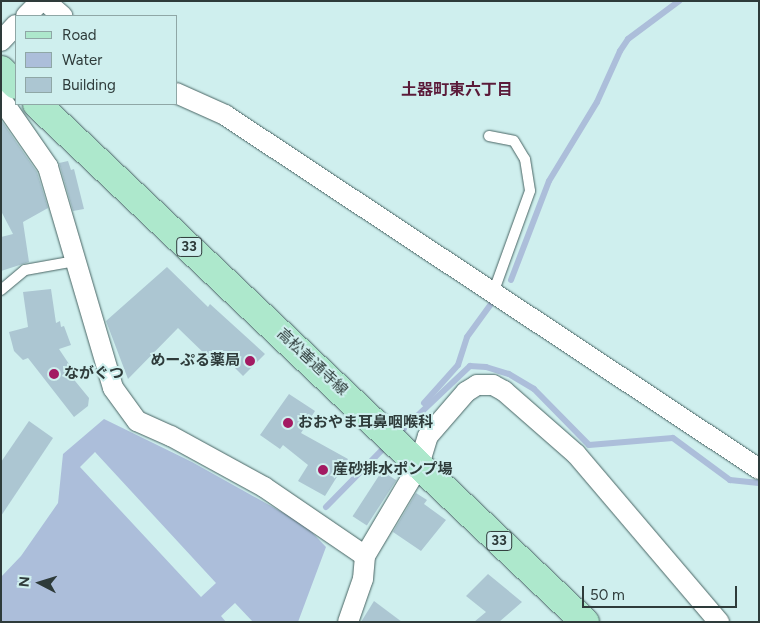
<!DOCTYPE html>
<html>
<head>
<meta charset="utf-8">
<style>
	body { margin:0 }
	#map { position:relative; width:760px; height:623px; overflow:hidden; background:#cfefee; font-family:Figtree,"Noto Sans JP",sans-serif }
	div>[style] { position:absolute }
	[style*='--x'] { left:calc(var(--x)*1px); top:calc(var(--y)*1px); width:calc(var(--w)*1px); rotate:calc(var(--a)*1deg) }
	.water>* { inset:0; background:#acbeda }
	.stream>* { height:6px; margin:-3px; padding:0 3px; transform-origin:3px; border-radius:3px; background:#acbeda }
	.building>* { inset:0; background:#acc6d2; transform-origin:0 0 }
	.roads { filter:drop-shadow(0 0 1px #486463) drop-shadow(0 0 1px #486463) }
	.lane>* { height:10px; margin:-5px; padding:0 5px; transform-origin:5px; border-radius:5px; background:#fff }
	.street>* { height:20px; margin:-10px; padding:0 10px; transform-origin:10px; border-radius:10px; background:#fff }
	.primary>* { height:28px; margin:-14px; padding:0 14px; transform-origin:14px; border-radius:14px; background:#ade8cc }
	.dots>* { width:14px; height:14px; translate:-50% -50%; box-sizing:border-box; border:2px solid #cfefee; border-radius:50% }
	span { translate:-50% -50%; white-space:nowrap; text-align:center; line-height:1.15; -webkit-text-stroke:4px #cfefee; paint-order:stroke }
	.shield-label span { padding:1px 4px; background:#cfefee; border:1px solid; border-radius:4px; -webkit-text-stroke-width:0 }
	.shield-label { font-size:14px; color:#2e3b3a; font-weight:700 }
	.poi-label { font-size:15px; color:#2e3b3a; font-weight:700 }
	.right { translate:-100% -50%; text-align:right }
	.left { translate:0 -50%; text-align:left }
	.street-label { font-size:15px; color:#2e3b3a }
	.neighbourhood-label { font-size:16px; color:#5b1a39; font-weight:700 }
	.frame { position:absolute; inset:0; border:2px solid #2e3b3a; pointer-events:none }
	.legend { position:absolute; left:15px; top:15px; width:162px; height:90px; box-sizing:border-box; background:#cfefee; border:1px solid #8fa7a6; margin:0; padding:6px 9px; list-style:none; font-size:15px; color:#2e3b3a }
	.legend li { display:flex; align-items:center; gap:10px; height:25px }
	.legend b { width:25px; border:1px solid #8fa7a6 }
	.north { position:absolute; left:15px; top:558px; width:50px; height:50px; -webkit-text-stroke:4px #cfefee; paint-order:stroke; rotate:275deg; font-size:14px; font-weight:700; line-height:20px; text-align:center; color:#2e3b3a }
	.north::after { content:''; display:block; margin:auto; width:18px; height:22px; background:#2e3b3a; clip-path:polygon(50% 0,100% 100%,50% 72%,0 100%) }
	.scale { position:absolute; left:582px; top:586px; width:155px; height:22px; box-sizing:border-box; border:2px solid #2e3b3a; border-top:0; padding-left:6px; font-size:15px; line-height:18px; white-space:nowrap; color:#2e3b3a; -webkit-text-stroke:4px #cfefee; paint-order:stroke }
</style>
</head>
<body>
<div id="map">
	<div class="water">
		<div style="clip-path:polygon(evenodd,104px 419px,192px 462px,305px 525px,326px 547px,298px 622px,253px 622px,235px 603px,221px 616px,226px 622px,1px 622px,1px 577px,21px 556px,58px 503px,63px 454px,104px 419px,95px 452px,216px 583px,201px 597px,80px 467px,95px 452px)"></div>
	</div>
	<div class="stream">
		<div style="--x:511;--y:280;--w:106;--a:-69"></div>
		<div style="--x:549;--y:181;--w:92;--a:-58.7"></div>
		<div style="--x:597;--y:102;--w:56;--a:-65.7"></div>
		<div style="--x:620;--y:51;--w:14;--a:-56"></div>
		<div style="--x:628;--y:39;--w:64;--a:-36.7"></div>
		<div style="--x:424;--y:403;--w:51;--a:-48.2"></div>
		<div style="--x:458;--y:365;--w:29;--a:-72"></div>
		<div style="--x:467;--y:337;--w:39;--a:-54"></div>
		<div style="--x:396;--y:436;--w:102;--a:-43.4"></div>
		<div style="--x:470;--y:366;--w:16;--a:4"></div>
		<div style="--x:486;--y:367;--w:24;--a:17"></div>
		<div style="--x:509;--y:374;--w:29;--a:31"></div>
		<div style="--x:534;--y:389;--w:78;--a:45.5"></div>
		<div style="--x:589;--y:445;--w:84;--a:-4.8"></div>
		<div style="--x:673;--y:438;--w:71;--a:36.4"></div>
		<div style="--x:730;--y:480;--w:29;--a:6"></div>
		<div style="--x:326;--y:507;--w:87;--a:-45.5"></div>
	</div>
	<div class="building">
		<div style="clip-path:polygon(1px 120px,37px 172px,48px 208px,23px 222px,29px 262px,1px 271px,1px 237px,13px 234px,1px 211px)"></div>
		<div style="clip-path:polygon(68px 161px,71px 170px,74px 169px,84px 209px,73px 211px,59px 163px)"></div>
		<div style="clip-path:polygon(167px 267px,208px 307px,210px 304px,265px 354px,243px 376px,219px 352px,211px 360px,178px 328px,128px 379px,106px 321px)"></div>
		<div style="clip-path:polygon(51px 289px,56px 323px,60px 321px,61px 327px,64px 326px,71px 345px,59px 349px,75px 373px,71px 376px,89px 398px,88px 406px,74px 417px,28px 358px,23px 360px,14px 351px,9px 332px,28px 327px,23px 292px)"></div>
		<div style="clip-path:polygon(289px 394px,315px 411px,301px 433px,348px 459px,325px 496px,298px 481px,308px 465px,283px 445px,280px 449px,260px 435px)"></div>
		<div style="clip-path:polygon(29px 421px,53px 438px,1px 516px,1px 462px)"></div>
		<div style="left:382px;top:471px;width:17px;height:54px;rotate:33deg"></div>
		<div style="clip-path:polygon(416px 493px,427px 500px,424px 504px,446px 520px,421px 551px,393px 532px)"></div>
		<div style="clip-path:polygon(488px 574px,522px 602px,499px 622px,474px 622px,486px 612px,466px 596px)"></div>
		<div style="clip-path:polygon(374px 601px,402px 622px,361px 622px)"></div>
	</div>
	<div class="roads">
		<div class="lane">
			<div style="--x:489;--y:136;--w:25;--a:11"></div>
			<div style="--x:514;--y:141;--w:21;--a:59"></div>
			<div style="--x:525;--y:159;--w:32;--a:81"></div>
			<div style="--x:530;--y:191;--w:109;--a:109.9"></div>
			<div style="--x:1;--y:290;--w:31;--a:-40"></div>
			<div style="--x:25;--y:270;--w:51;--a:-10.2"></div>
		</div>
		<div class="street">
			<div style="--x:45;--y:1;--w:23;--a:41"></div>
			<div style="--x:26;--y:16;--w:21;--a:-45"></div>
			<div style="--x:1;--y:41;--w:22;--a:-47"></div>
			<div style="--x:176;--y:93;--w:54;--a:24.2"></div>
			<div style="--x:225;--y:115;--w:641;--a:33.54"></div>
			<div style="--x:1;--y:99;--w:83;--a:55.3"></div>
			<div style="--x:48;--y:167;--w:230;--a:73.6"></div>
			<div style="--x:113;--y:388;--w:41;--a:54"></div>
			<div style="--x:137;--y:421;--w:37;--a:24"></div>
			<div style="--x:171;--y:436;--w:106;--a:28.7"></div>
			<div style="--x:264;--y:487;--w:122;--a:34.3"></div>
			<div style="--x:348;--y:622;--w:46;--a:-70.8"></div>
			<div style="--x:363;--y:579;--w:23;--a:-85"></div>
			<div style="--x:365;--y:556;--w:106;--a:-59.3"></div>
			<div style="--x:419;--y:465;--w:30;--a:-73"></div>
			<div style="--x:428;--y:436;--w:58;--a:-49.2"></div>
			<div style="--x:466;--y:392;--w:13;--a:-32"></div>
			<div style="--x:477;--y:385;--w:16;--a:0"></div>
			<div style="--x:493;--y:385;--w:13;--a:29"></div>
			<div style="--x:504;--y:391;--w:96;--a:41.2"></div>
			<div style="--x:576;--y:454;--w:221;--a:49.6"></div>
		</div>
		<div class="primary">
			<div style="--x:1;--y:70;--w:21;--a:45"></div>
			<div style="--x:37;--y:104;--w:754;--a:43.39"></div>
		</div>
	</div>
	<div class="dots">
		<div style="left:250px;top:361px;background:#a31a62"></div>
		<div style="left:54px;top:374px;background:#a31a62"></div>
		<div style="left:288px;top:423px;background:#a31a62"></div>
		<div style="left:323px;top:470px;background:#a31a62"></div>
	</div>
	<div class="shield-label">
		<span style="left:189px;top:247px">33</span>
		<span style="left:499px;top:541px">33</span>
	</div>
	<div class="poi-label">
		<span class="right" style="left:240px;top:361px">めーぷる薬局</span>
		<span class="left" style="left:64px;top:374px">ながぐつ</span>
		<span class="left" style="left:298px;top:423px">おおやま耳鼻咽喉科</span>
		<span class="left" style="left:333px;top:470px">産砂排水ポンプ場</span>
	</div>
	<div class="street-label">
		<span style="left:312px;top:362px;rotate:43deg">高松善通寺線</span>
	</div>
	<div class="neighbourhood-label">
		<span style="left:457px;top:90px">土器町東六丁目</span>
	</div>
	<div class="frame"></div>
	<ul class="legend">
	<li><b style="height:6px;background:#ade8cc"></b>Road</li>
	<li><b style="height:14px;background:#acbeda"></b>Water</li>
	<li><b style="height:14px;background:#acc6d2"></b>Building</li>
	</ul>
	<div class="north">N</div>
	<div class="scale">50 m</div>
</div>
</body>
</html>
